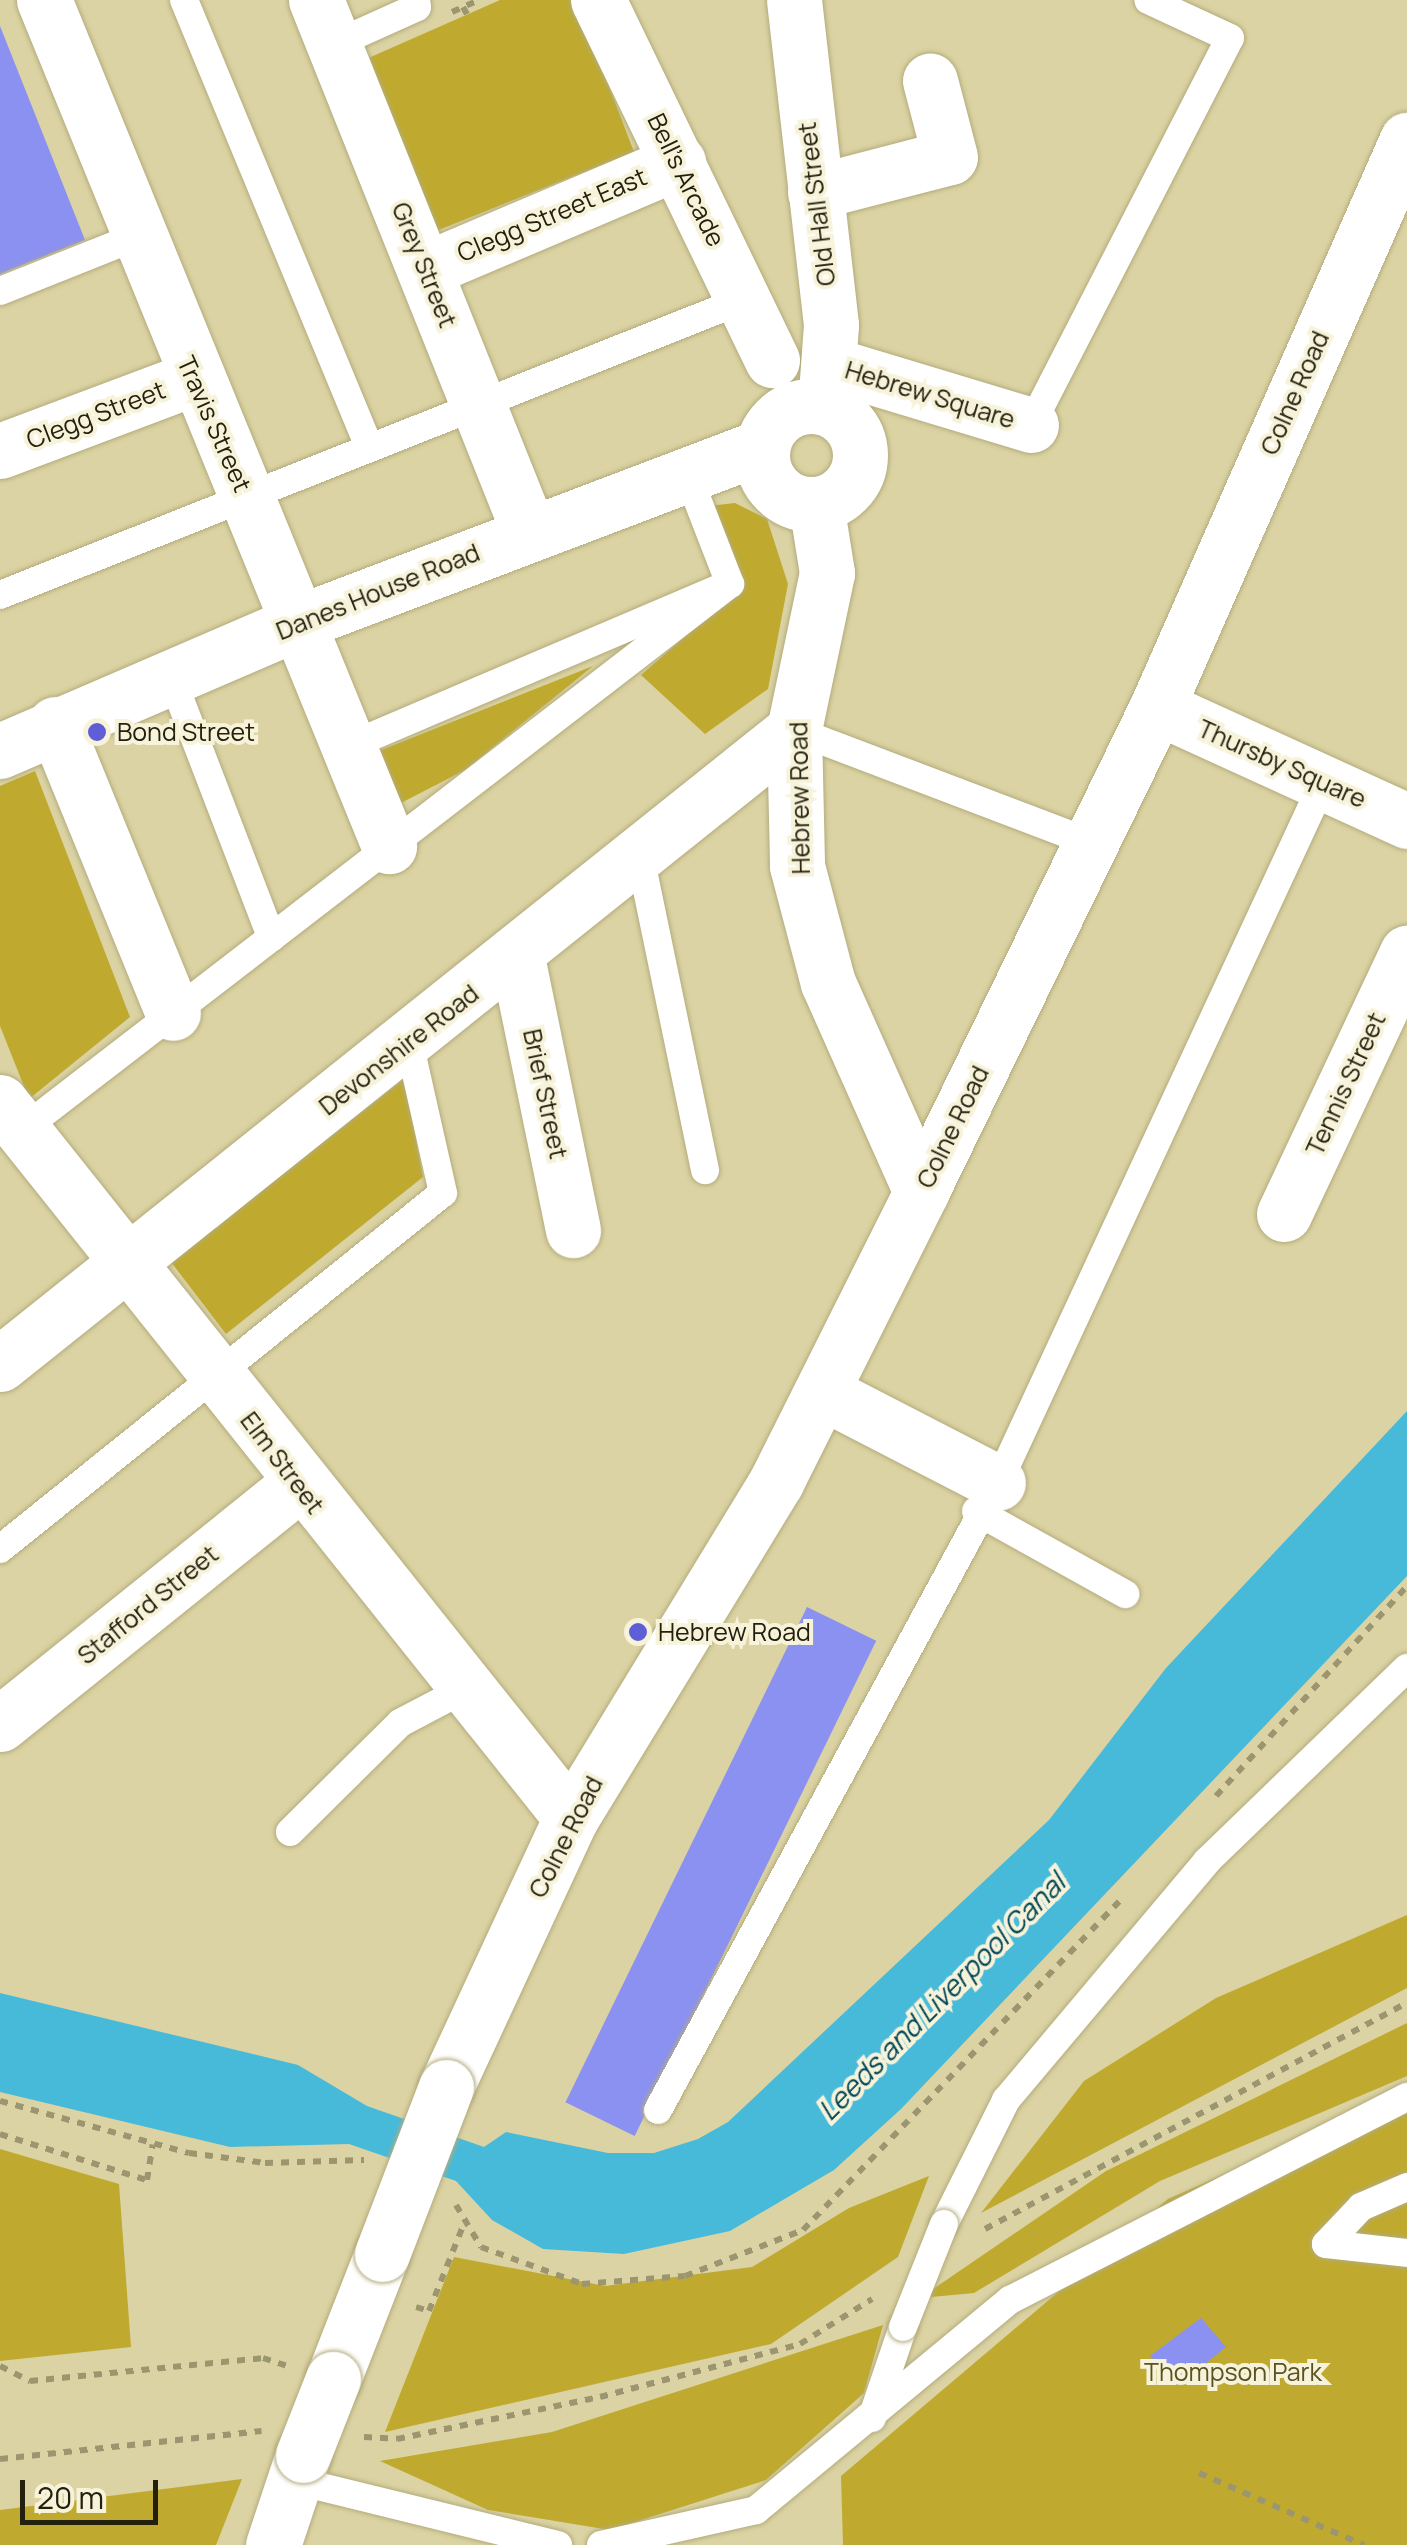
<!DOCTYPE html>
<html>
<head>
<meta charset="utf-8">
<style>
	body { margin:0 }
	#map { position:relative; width:1407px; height:2545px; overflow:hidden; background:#dbd3a3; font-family:Manrope,sans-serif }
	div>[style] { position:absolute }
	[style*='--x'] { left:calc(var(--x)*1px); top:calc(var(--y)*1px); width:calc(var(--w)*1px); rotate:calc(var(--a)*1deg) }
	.green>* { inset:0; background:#bfaa2f }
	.water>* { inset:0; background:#48bad9 }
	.building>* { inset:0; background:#8b91f0; transform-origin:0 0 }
	.path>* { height:6px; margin-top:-3px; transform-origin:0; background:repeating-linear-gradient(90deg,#9c9670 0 8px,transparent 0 16px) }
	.roads { filter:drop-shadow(0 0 2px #b4ab7d) drop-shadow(0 0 2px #b4ab7d) }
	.lane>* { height:28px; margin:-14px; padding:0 14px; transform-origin:14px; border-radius:14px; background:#fff }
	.street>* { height:55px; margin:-27.5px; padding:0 27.5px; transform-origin:27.5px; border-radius:27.5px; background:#fff }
	.street>.ring { margin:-27.5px; padding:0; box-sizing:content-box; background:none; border:55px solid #fff; border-radius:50% }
	.primary>* { height:55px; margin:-27.5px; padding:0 27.5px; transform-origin:27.5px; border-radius:27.5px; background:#fff }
	.bridges { filter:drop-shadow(0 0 2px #b4ab7d) drop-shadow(0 0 2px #b4ab7d) }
	.lane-bridge>* { height:28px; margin:-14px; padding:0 14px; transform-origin:14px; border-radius:14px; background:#fff }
	.primary-bridge>* { height:55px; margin:-27.5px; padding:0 27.5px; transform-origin:27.5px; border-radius:27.5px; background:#fff }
	.dots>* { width:28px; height:28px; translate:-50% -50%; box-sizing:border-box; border:5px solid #f7f3db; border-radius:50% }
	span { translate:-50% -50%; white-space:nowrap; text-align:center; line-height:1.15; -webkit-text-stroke:8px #f7f3db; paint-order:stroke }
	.street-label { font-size:25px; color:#23200d }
	.poi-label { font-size:25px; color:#23200d }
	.left { translate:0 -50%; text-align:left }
	.park-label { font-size:25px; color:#5a5222 }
	.water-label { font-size:28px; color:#004757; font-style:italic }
	.scale { position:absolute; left:20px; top:2480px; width:138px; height:45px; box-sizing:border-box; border:5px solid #23200d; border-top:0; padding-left:12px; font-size:30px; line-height:35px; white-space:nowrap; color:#23200d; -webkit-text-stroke:8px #f7f3db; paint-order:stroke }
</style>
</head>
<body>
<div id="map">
	<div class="green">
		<div style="clip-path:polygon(500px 0,576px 0,634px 152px,431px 233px,364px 60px)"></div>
		<div style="clip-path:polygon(735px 503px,767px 519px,788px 584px,768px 689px,705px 734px,641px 675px,738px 590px,700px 507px)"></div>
		<div style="clip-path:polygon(593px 666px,465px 770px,397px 805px,376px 752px)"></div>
		<div style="clip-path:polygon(35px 771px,130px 1017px,29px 1099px,0 1026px,0 786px)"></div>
		<div style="clip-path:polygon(405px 1078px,423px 1177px,226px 1334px,171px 1262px)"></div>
		<div style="clip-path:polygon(1407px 1915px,1407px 1988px,981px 2213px,1084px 2081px,1216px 1998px)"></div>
		<div style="clip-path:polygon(1407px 2023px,1407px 2076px,1160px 2181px,974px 2293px,920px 2298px,1106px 2171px)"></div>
		<div style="clip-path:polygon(1407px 2094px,1407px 2545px,843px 2545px,841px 2476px,1168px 2199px)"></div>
		<div style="clip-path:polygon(0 2149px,119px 2184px,131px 2347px,0 2361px)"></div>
		<div style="clip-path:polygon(929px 2176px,898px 2257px,771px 2344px,385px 2432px,454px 2257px,605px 2286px,752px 2267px,849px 2208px)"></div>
		<div style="clip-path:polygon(883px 2325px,864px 2393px,766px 2480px,610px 2530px,488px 2510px,380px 2461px,552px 2432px)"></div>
		<div style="clip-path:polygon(242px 2479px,216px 2545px,0 2545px,0 2510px)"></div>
	</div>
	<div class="water">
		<div style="clip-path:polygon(1407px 1411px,1407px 1576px,901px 2109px,834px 2170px,730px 2231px,624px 2254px,543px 2249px,492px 2220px,456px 2181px,349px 2144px,230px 2147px,0 2092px,0 1993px,298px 2065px,367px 2106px,484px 2147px,506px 2132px,608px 2153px,654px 2153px,698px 2139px,728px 2122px,1049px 1820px,1166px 1668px)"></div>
	</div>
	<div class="building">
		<div style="clip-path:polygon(0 26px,85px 240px,0 274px)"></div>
		<div style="left:807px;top:1607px;width:77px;height:551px;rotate:26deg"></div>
		<div style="clip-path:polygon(1201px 2318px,1226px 2347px,1179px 2385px,1150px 2356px)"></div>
	</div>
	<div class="path">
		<div style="--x:463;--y:7;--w:10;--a:61"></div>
		<div style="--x:452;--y:12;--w:30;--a:-24"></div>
		<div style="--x:1216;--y:1796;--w:284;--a:-47.7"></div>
		<div style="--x:0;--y:2101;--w:196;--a:15.4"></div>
		<div style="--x:189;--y:2153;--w:77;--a:7.5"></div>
		<div style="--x:265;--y:2163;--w:99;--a:-1.7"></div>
		<div style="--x:0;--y:2134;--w:154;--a:17.4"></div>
		<div style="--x:147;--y:2180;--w:36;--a:-81"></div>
		<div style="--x:456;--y:2205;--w:49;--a:59.2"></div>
		<div style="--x:481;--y:2247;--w:108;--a:20.1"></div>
		<div style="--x:582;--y:2284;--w:103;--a:-4.4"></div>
		<div style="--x:685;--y:2276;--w:127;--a:-21.3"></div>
		<div style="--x:803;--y:2230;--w:462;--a:-46.1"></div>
		<div style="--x:985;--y:2229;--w:479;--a:-28.2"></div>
		<div style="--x:416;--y:2307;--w:14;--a:17"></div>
		<div style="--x:429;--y:2311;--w:97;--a:-68.2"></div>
		<div style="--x:0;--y:2366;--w:34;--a:27"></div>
		<div style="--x:30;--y:2381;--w:234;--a:-5.6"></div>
		<div style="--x:263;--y:2358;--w:26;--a:18"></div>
		<div style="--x:364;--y:2437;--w:33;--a:3"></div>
		<div style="--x:397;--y:2439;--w:207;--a:-11.7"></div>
		<div style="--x:600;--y:2397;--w:207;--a:-14.8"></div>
		<div style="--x:800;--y:2344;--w:85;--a:-32"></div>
		<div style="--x:0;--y:2459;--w:263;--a:-6.1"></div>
		<div style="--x:1199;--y:2473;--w:180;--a:23.6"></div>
	</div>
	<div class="roads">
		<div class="lane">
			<div style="--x:184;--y:0;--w:481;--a:67.5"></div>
			<div style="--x:333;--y:45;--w:92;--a:-24.3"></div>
			<div style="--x:417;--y:7;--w:7;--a:-98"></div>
			<div style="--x:0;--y:291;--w:146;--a:-21.7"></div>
			<div style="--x:1031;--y:425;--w:435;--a:-62.8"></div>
			<div style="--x:1230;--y:38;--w:90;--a:-155.1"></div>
			<div style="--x:0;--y:595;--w:799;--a:-21.66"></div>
			<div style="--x:171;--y:676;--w:280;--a:69"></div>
			<div style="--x:794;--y:730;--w:318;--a:20.8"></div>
			<div style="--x:347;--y:747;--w:416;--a:-23.1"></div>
			<div style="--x:730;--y:584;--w:119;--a:-111.2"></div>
			<div style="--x:640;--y:856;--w:321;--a:78.3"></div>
			<div style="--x:23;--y:1129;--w:893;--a:-37.63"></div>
			<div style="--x:976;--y:1511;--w:171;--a:29.1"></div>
			<div style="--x:0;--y:1549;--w:568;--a:-38.79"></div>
			<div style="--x:443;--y:1193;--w:155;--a:-102.7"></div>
			<div style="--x:290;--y:1832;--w:155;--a:-44.7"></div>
			<div style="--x:400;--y:1723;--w:69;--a:-27.7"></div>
			<div style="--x:658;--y:2110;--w:713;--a:-61.53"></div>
			<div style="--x:998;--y:1483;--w:772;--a:-65.1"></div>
			<div style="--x:1407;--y:2187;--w:50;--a:156.5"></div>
			<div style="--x:1361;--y:2207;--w:51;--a:133.4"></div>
			<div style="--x:1326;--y:2244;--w:81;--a:6.3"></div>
			<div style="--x:944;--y:2224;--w:139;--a:-63.4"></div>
			<div style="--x:1006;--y:2100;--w:312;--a:-49.9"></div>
			<div style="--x:1207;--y:1861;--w:278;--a:-44"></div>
			<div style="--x:872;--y:2418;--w:96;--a:-71.2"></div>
			<div style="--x:293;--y:2480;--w:273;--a:13.8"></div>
			<div style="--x:601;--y:2545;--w:159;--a:-12.7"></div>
			<div style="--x:756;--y:2510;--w:330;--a:-39.6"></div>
			<div style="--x:1010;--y:2300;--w:446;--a:-27.1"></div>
		</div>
		<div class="street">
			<div style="--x:44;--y:0;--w:914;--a:67.81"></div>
			<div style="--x:316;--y:0;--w:573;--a:68.18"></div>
			<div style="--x:598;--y:0;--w:400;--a:64.2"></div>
			<div style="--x:794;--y:0;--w:327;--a:83.5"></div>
			<div style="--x:831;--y:325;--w:82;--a:94.2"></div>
			<div style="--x:815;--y:192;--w:139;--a:-14.5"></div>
			<div style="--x:950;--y:157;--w:79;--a:-104.7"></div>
			<div style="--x:426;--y:269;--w:274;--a:-23"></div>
			<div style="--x:829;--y:364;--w:211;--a:16.8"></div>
			<div class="ring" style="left:762px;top:406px;width:43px;height:43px"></div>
			<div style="--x:0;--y:451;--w:205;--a:-20.6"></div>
			<div style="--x:816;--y:504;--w:70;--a:80.9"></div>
			<div style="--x:827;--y:573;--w:160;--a:101.9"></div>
			<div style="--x:794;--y:730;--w:136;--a:88.7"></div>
			<div style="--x:797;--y:866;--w:121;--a:75.2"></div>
			<div style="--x:828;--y:983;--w:229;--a:66"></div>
			<div style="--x:1157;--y:707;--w:275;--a:24.5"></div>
			<div style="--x:55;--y:724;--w:312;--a:67.8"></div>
			<div style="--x:0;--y:751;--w:323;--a:-23.3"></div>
			<div style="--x:297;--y:623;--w:498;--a:-20.8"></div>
			<div style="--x:517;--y:957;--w:279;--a:78.4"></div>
			<div style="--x:0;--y:1102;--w:916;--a:51.43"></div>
			<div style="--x:1284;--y:1214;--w:289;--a:-64.8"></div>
			<div style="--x:0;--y:1364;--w:1016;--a:-38.61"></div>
			<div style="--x:822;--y:1392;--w:198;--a:27.3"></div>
			<div style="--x:0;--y:1724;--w:381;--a:-38.8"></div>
		</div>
		<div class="primary">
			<div style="--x:446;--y:2087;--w:297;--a:-65.1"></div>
			<div style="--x:571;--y:1818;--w:394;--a:-58.6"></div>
			<div style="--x:776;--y:1482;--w:324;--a:-63.4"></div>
			<div style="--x:921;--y:1192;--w:539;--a:-64.05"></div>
			<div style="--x:1157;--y:707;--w:620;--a:-66.21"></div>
			<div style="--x:333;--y:2379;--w:134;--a:-68.6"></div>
			<div style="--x:273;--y:2545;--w:95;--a:-71.6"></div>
		</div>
	</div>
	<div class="bridges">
		<div class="lane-bridge">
			<div style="--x:903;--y:2327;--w:111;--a:-68.3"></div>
		</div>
		<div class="primary-bridge">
			<div style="--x:382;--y:2254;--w:179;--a:-69"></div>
			<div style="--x:303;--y:2455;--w:82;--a:-68.5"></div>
		</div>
	</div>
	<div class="dots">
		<div style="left:97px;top:732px;background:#5f5ed6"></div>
		<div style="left:638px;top:1632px;background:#5f5ed6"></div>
	</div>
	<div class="street-label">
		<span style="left:686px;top:180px;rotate:64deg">Bell's Arcade</span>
		<span style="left:817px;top:204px;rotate:-97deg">Old Hall Street</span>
		<span style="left:552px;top:215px;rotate:-23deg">Clegg Street East</span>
		<span style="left:424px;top:265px;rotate:68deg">Grey Street</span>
		<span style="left:1295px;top:393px;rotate:-66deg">Colne Road</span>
		<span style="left:930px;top:395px;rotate:17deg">Hebrew Square</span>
		<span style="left:96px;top:415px;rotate:-21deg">Clegg Street</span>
		<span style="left:214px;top:424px;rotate:66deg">Travis Street</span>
		<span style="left:378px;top:592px;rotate:-22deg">Danes House Road</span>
		<span style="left:1282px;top:764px;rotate:24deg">Thursby Square</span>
		<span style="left:800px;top:798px;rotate:-91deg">Hebrew Road</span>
		<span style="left:399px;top:1050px;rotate:-38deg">Devonshire Road</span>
		<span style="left:1346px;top:1084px;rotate:-65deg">Tennis Street</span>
		<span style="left:545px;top:1094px;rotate:78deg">Brief Street</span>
		<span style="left:953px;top:1127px;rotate:-64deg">Colne Road</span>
		<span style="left:282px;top:1463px;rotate:53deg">Elm Street</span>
		<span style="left:148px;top:1605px;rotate:-39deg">Stafford Street</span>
		<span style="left:566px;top:1837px;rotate:-63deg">Colne Road</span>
	</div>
	<div class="poi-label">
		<span class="left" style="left:117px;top:732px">Bond Street</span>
		<span class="left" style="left:658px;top:1632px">Hebrew Road</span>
	</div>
	<div class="park-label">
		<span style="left:1233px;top:2372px">Thompson Park</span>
	</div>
	<div class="water-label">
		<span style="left:941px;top:1996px;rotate:-45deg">Leeds and Liverpool Canal</span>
	</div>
	<div class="scale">20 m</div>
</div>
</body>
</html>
